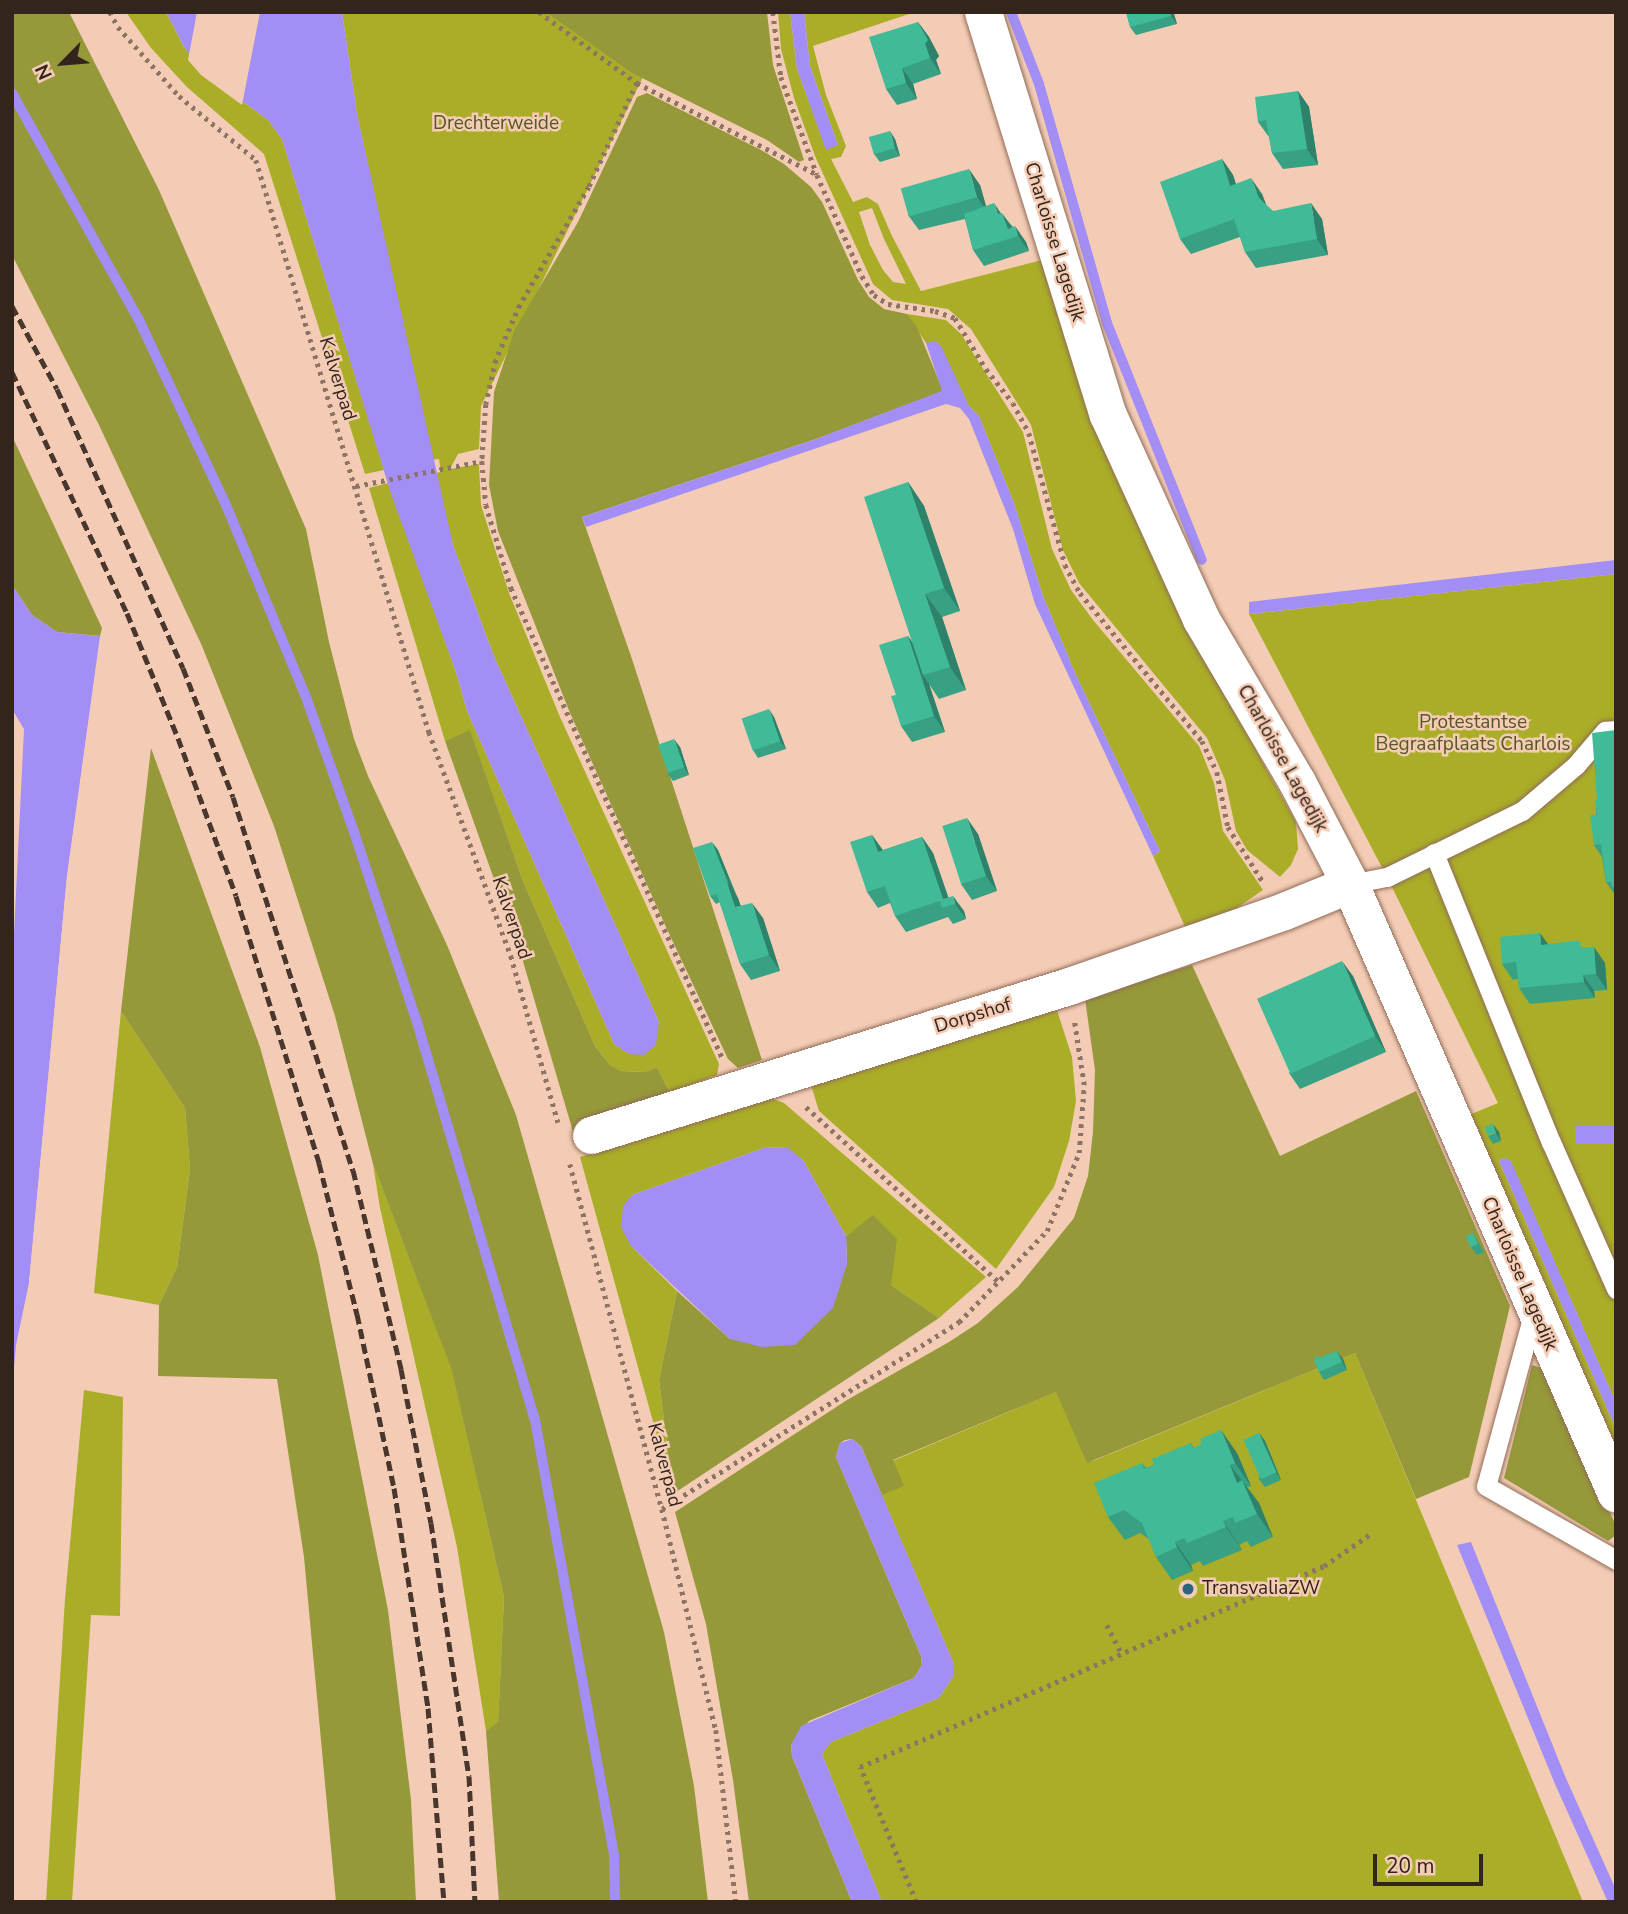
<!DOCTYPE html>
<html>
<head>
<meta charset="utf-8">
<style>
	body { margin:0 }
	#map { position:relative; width:1628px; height:1914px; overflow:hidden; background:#f4ccb5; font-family:"Nunito Sans",sans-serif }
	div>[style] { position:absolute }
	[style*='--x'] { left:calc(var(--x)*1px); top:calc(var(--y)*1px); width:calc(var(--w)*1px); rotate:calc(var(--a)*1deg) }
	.green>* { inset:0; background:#aaad27 }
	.forest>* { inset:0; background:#959939 }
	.water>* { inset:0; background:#a28ef5; transform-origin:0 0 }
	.pier>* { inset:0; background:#f4ccb5 }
	.stream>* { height:10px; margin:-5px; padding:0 5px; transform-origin:5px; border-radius:5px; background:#a28ef5 }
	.path>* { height:4.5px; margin-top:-2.25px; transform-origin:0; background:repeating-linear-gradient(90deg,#8e7464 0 3.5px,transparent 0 8.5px) }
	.roads { filter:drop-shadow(0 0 2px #906c58) drop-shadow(0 0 2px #906c58) }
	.lane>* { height:19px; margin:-9.5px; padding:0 9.5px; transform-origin:9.5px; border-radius:9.5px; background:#fff }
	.street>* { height:37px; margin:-18.5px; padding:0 18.5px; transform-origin:18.5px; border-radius:18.5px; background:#fff }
	.rail>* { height:5px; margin-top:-2.5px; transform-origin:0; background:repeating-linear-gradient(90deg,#49372d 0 10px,transparent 0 15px) }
	.wall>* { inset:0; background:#38a083 }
	.shaded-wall>* { inset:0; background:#2e826a }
	.building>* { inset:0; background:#41ba98; transform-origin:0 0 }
	.dots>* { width:19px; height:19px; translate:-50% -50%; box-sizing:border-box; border:4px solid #f4ccb5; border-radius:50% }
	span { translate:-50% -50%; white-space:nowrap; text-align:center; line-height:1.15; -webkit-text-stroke:5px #f4ccb5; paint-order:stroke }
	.park-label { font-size:19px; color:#555725 }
	.street-label { font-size:19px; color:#33241c }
	.poi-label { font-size:19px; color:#33241c }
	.left { translate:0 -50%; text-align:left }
	.frame { position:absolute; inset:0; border:14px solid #33241c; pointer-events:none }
	.north { position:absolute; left:28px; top:28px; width:70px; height:70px; -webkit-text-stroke:5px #f4ccb5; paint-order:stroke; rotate:245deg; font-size:19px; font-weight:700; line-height:28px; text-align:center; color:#33241c }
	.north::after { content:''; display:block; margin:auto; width:24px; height:32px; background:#33241c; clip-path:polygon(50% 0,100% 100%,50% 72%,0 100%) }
	.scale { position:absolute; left:1373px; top:1854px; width:110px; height:32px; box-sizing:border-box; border:4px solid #33241c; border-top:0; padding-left:9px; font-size:21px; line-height:24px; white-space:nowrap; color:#33241c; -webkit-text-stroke:5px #f4ccb5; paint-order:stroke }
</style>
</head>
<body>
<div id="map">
	<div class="green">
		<div style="clip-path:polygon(126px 12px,166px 12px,184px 47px,204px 73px,268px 120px,282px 139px,384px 470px,365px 474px,264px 154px,187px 87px,151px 48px)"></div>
		<div style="clip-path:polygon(342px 12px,675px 12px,481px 406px,479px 449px,458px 454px,450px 469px,479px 464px,481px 505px,509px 593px,560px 717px,719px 1064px,717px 1075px,670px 1093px,657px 1067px,645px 1072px,621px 1071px,610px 1065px,595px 1046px,523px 881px,470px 731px,445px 741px,369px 488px,388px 483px,456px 672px,467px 711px,614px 1044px,629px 1054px,659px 1022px,493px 654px,453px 545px,435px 473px,441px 472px,439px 459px,432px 460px,357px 114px)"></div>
		<div style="clip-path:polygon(evenodd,778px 12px,790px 12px,797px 69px,826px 149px,838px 145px,810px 66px,804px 12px,915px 12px,813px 46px,826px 95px,846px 146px,841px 157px,831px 159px,853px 202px,867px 197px,878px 204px,892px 236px,921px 291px,1042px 260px,1209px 666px,1296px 822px,1298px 849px,1291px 865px,1280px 877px,1247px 850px,1236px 831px,1225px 780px,1207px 738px,1079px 583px,1063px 550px,1031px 425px,971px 329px,948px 309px,892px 300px,873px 284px,815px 156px,794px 98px,781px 49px,778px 12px,872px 208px,884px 239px,906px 284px,893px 282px,883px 270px,870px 245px,859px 212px,872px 208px)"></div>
		<div style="clip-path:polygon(907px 314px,946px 320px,961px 334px,1023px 432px,1052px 549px,1071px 590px,1093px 620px,1199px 746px,1214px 783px,1223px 831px,1263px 890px,1231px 912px,1187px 931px,1153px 856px,1160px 851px,1076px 675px,1043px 596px,1014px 503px,979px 416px,969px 406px,938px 343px,926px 343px)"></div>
		<div style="clip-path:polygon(1616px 574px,1616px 1403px,1511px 1162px,1504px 1158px,1499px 1161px,1616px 1429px,1616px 1455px,1469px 1115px,1498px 1103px,1387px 877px,1249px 614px)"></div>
		<div style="clip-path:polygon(1056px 1007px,1072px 1057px,1076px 1101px,1069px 1141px,1054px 1187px,996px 1269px,819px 1111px,810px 1082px)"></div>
		<div style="clip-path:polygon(121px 1011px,185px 1108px,190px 1169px,177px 1267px,159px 1305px,94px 1293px)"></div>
		<div style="clip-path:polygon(765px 1096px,784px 1103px,986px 1277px,939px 1318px,891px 1285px,873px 1216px,846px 1236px,803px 1160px,787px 1148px,767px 1147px,632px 1195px,631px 1246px,677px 1291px,659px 1380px,673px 1494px,580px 1157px)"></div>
		<div style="clip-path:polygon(373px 1164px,451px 1367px,504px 1597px,498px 1723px,486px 1731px,457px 1547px,380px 1208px)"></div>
		<div style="clip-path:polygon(1355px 1353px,1583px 1902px,882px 1902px,822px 1754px,831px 1742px,939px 1698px,954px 1675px,954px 1664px,871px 1470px,1063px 1389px,1093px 1461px)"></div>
		<div style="clip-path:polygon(84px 1390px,123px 1397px,120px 1616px,91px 1615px,72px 1902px,46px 1902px,65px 1599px)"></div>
	</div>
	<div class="forest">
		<div style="clip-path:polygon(12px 12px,69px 12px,159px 190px,306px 529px,329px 642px,354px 739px,368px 776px,447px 945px,516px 1115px,664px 1632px,694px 1786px,708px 1902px,499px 1902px,486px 1731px,498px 1722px,504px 1597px,451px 1368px,373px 1164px,335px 1016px,274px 826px,202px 646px,99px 425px,12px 255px)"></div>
		<div style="clip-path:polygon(546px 12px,767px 12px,773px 65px,804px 160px,799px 162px,767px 140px,632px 73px)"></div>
		<div style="clip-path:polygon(647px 93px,761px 150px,784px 164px,811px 187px,822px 202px,858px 280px,869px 297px,884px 309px,907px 314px,917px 327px,943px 391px,816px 439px,582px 517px,631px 656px,762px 1060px,738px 1068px,728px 1059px,666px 927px,570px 713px,498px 531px,489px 485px,494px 392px,515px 329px,578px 222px,637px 97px)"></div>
		<div style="clip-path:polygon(12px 436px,102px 628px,100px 636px,57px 632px,32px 615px,12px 585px)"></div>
		<div style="clip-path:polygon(470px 730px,523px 881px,595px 1046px,610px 1065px,621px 1071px,645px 1072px,657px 1067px,670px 1093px,574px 1135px,522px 958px,445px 741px)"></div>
		<div style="clip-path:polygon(151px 748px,260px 1047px,318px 1255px,388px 1610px,411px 1800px,416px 1902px,336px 1902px,304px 1557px,277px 1379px,158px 1376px,159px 1305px,177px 1267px,190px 1169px,185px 1108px,121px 1011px)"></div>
		<div style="clip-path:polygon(1192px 965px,1280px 1156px,1416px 1091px,1510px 1306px,1469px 1477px,1416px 1499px,1355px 1353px,1087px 1463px,1056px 1392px,893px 1460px,904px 1486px,882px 1495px,861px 1446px,852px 1439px,845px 1440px,840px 1443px,836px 1457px,921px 1656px,922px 1665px,914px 1678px,809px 1721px,791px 1745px,792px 1756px,852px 1902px,749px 1902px,733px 1780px,706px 1624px,675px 1512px,847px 1400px,949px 1342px,978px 1323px,1018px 1287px,1074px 1218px,1088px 1176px,1093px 1132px,1095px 1070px,1085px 999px)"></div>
		<div style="clip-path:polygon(873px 1215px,897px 1239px,891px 1285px,939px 1318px,673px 1494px,659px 1380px,677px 1291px,730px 1339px,847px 1264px,846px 1236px)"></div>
		<div style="clip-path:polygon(1532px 1365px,1547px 1370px,1616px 1526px,1616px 1535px,1608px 1541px,1504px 1478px)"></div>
	</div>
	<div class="water">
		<div style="clip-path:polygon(166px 12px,342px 12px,357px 114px,453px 545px,493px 654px,659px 1022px,656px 1045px,644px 1055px,629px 1054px,614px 1044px,467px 711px,456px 672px,392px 497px,282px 139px,268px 120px,204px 73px,184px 47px)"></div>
		<div style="clip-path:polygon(790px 12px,804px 12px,810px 66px,838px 145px,826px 150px,797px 69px)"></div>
		<div style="clip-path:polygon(935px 341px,941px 346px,969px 406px,979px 416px,1014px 503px,1043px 596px,1076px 675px,1160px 851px,1153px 856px,1035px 604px,1013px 529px,969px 419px,960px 408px,946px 404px,586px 527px,582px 517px,816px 439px,942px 391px,926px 343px)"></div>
		<div style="clip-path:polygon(1616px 560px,1616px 574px,1249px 614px,1249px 602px)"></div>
		<div style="clip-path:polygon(12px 585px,32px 615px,57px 632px,100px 636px,67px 876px,29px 1283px,16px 1345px,12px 1391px,12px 975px,24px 729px,12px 709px)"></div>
		<div style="left:1616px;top:1126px;width:18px;height:41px;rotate:90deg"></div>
		<div style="clip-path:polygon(767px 1147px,788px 1148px,803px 1160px,846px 1236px,847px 1264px,833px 1308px,795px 1345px,762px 1347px,730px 1339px,631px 1246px,621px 1227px,623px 1206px,632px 1195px)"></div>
		<div style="clip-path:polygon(1504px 1158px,1511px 1161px,1616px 1403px,1616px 1429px,1499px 1161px)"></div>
		<div style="clip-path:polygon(852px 1439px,861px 1446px,954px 1664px,954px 1675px,939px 1698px,831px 1742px,822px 1754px,882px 1902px,852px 1902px,792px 1756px,791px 1745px,801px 1726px,914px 1678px,922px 1665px,921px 1656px,836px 1457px,840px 1443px)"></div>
		<div style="clip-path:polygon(1471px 1542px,1565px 1776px,1616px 1890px,1616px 1902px,1608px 1902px,1555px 1784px,1457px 1545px)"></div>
	</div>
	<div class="pier">
		<div style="clip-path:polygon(197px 12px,260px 12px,242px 105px,201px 75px,188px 60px)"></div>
		<div style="clip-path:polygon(101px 633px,104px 637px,70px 876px,33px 1283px,26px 1315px,67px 876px)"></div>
	</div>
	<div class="stream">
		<div style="--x:1011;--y:12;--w:77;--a:68.7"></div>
		<div style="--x:1039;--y:84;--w:248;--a:74.1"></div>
		<div style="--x:1107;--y:323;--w:255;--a:68.2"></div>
		<div style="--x:12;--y:93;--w:258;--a:60.8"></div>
		<div style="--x:138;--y:318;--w:207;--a:64.8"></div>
		<div style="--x:226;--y:505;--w:211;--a:67.4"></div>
		<div style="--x:307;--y:700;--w:140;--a:70.4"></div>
		<div style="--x:354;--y:832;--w:197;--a:71.7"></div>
		<div style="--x:416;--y:1019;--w:418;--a:73.5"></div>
		<div style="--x:535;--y:1420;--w:441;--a:79.7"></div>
		<div style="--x:614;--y:1854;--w:48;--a:88.8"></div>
	</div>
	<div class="path">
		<div style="--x:110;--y:12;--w:17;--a:62"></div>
		<div style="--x:118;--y:27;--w:92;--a:48.5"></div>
		<div style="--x:179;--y:96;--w:100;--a:39.7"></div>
		<div style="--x:256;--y:160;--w:598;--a:73.17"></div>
		<div style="--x:429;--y:732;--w:239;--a:69.9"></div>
		<div style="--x:511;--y:956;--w:173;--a:74.2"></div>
		<div style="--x:539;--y:12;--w:121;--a:35.9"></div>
		<div style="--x:637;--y:83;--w:201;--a:26.9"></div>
		<div style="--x:773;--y:12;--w:65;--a:83"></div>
		<div style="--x:781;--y:77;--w:104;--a:69.8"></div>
		<div style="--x:817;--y:175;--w:111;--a:66"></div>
		<div style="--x:862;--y:276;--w:22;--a:58"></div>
		<div style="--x:874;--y:295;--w:17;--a:33"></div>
		<div style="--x:888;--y:304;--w:48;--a:8.5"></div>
		<div style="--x:935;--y:311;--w:21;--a:19"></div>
		<div style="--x:955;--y:318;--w:60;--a:58.7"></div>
		<div style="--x:986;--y:369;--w:43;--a:51.5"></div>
		<div style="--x:1013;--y:403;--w:34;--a:62"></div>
		<div style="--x:1029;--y:433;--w:137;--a:74.7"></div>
		<div style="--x:1065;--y:565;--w:32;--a:62"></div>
		<div style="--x:1080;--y:593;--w:192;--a:50.5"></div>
		<div style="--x:1202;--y:741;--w:34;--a:64"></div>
		<div style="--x:1217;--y:772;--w:56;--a:78.7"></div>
		<div style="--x:1228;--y:827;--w:65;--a:57.5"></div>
		<div style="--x:637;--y:83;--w:115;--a:114.8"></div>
		<div style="--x:589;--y:187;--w:137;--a:120.3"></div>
		<div style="--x:520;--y:305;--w:60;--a:113.6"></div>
		<div style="--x:496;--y:360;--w:45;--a:102.8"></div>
		<div style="--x:486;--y:404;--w:57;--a:94"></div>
		<div style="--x:482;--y:461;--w:44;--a:84.8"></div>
		<div style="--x:486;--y:505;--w:87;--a:73.2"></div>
		<div style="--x:511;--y:588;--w:514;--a:65.78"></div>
		<div style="--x:356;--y:486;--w:128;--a:-11.2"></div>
		<div style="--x:806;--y:1107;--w:262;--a:42.2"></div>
		<div style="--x:570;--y:1164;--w:357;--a:75.1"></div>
		<div style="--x:662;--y:1509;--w:228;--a:76.3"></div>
		<div style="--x:716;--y:1730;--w:173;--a:83.4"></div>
		<div style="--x:662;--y:1509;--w:351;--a:-32.2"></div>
		<div style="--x:959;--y:1322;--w:127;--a:-46"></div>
		<div style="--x:1047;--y:1231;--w:84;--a:-67.7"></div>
		<div style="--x:1079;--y:1153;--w:68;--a:-85.8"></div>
		<div style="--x:1084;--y:1085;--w:66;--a:-98.7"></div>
		<div style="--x:1107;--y:1625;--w:31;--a:63"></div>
		<div style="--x:916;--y:1902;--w:146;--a:-112.5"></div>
		<div style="--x:860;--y:1767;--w:506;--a:-23.42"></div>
		<div style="--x:1324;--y:1566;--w:58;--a:-34.5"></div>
	</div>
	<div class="roads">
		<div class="lane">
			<div style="--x:1434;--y:853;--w:312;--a:68"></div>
			<div style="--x:1551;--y:1142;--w:161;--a:66.1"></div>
			<div style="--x:1350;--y:884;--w:38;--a:-11"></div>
			<div style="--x:1387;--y:877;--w:150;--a:-26.1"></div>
			<div style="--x:1522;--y:811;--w:71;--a:-40.4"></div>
			<div style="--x:1576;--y:765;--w:45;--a:-49.5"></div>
			<div style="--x:1605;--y:731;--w:11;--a:-5"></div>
			<div style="--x:1534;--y:1311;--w:181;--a:105.3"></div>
			<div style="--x:1486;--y:1486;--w:150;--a:29.6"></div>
		</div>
		<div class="street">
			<div style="--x:983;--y:12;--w:422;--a:72.8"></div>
			<div style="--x:1108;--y:415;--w:224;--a:65.5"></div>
			<div style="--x:1201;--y:619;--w:189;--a:59.5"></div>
			<div style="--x:1297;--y:782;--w:115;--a:62.5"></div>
			<div style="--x:1350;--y:884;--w:665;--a:66.44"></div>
			<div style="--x:591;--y:1135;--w:501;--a:-17.31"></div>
			<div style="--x:1069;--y:986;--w:228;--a:-19.2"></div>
			<div style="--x:1284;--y:911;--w:71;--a:-22.2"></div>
		</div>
	</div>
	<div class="rail">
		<div style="--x:12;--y:306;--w:94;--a:61.5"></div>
		<div style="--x:57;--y:389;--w:306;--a:65.7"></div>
		<div style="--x:183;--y:668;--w:138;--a:68.8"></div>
		<div style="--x:233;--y:797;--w:392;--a:72.2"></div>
		<div style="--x:353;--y:1170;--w:205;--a:76.4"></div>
		<div style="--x:401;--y:1369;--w:157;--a:79"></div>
		<div style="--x:431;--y:1523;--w:256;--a:81.5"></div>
		<div style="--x:469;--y:1776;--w:126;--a:87.3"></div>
		<div style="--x:12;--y:372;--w:267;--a:64.5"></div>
		<div style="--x:127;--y:613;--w:135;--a:67.8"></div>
		<div style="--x:178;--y:738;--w:168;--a:69.8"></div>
		<div style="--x:236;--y:896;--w:280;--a:72.7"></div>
		<div style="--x:319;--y:1163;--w:156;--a:75.9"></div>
		<div style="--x:357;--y:1314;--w:178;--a:78"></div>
		<div style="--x:394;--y:1488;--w:223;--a:81.2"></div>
		<div style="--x:428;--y:1708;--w:195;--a:85.3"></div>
	</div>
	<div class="wall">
		<div style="clip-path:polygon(1126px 12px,1176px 12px,1174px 13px,1177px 24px,1136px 35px,1130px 27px)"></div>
		<div style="clip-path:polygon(918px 22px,929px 37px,939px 56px,936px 60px,941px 74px,913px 84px,917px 99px,897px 105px,886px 89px)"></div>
		<div style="clip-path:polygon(1298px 91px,1309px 107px,1318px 165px,1283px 169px,1272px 153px,1269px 137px,1258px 122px)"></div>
		<div style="clip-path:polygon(895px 139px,900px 156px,880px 162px,874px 154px)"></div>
		<div style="clip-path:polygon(1222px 159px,1233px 175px,1236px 184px,1262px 194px,1266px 205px,1273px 211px,1322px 219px,1328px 255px,1256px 268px,1245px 252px,1240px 237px,1191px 254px,1180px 239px)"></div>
		<div style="clip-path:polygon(980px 185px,986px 206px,1001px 213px,1026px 242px,1029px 251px,984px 266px,973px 250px,965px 219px,919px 230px,908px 215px)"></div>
		<div style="clip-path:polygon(908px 482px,924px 506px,960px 611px,942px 617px,966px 690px,939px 699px,929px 684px,945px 732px,912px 742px,901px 726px,896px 695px,908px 636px,912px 642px)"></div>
		<div style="clip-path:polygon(774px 717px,786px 749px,758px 758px,753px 750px)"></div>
		<div style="clip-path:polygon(1616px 730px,1616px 896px,1606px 882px,1602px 857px,1594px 845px,1597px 800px)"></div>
		<div style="clip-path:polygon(680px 747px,689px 775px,673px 781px,667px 773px)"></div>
		<div style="clip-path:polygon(978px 834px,997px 891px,972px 900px,961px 884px)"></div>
		<div style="clip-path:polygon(872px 835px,883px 850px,922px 837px,933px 853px,948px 897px,964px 911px,966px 919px,953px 924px,948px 917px,906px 932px,895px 916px,890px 903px,878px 908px,867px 892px)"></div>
		<div style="clip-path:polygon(718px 850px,741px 906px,763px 918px,780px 971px,751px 980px,740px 964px,720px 902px,716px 904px,710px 896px)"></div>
		<div style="clip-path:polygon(1548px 944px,1585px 948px,1605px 963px,1607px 990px,1594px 991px,1595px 998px,1530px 1004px,1519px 988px,1518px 979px,1513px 980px,1502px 964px)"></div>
		<div style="clip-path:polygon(1353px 976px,1386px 1052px,1300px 1089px,1289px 1073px)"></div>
		<div style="clip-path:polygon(1499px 1132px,1501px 1141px,1493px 1144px,1488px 1136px)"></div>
		<div style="clip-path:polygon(1473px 1233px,1484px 1252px,1477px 1255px,1471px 1247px)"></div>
		<div style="clip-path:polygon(1318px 1358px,1343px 1359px,1347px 1370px,1324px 1380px,1319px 1372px)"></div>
		<div style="clip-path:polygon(1259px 1433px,1265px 1441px,1281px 1480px,1265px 1487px,1259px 1479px)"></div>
		<div style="clip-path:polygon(1191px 1443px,1194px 1448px,1237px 1453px,1251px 1486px,1247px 1487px,1259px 1503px,1273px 1537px,1251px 1547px,1247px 1541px,1239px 1545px,1242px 1550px,1203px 1566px,1200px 1561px,1191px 1565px,1193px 1571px,1172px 1580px,1156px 1557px,1149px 1539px,1140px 1533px,1125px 1540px,1108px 1517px,1142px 1463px,1146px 1468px,1154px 1465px)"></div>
	</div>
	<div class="shaded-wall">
		<div style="clip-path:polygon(1170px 12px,1173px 12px,1177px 24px,1171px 16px)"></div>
		<div style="clip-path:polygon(918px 22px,929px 37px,939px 56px,936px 60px,941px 74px,930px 58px)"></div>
		<div style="clip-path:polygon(902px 68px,913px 84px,917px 99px,906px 83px)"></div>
		<div style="clip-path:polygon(1298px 91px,1309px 107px,1318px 165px,1307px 149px)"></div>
		<div style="clip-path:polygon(890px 131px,895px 139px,900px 156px,895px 148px)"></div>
		<div style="clip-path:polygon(1222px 159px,1233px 175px,1241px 201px,1230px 186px)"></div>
		<div style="clip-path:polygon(969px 169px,980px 185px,988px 213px,977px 197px)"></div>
		<div style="clip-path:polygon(1251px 178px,1262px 194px,1270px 214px,1259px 198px)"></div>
		<div style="clip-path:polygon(994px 203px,1004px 218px,1002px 213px,1013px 229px,1014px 237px,998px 214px)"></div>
		<div style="clip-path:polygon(1311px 203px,1322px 219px,1328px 255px,1317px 239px)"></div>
		<div style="clip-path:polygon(1015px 226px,1026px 242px,1029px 251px,1018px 236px)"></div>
		<div style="clip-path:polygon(908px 482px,924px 506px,960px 611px,944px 588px)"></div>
		<div style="clip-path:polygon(925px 594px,942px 617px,966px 690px,950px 667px)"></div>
		<div style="clip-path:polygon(908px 636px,919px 652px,923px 675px,929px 684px,945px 732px,934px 716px)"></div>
		<div style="clip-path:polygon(769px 709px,774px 717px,786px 749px,780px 741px)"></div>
		<div style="clip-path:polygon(674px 739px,680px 747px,689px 775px,684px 767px)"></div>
		<div style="clip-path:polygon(967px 818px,978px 834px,997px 891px,986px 876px)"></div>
		<div style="clip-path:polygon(872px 835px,883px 851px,878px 852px)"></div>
		<div style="clip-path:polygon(922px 837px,933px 853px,951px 905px,943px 899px)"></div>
		<div style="clip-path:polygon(712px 842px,718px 850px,735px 893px,738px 898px,746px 923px,735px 907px)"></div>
		<div style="clip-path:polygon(953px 896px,964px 911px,966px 919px,955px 904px)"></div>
		<div style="clip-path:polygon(752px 903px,763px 918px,780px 971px,769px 955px)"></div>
		<div style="clip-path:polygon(1540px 933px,1551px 948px,1541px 945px)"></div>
		<div style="clip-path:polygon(1594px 947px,1605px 963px,1607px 990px,1596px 974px)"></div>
		<div style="clip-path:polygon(1342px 961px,1353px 976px,1386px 1052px,1375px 1036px)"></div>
		<div style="clip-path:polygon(1583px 975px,1594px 991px,1595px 998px,1584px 982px)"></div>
		<div style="clip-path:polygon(1493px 1124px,1499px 1132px,1501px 1141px,1496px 1133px)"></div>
		<div style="clip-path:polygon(1337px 1351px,1343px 1359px,1347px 1370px,1342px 1362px)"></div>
		<div style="clip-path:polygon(1221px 1430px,1237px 1453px,1251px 1486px,1235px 1463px)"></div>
		<div style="clip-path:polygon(1259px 1433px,1265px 1441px,1281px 1480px,1276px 1472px)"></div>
		<div style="clip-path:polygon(1230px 1465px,1259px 1503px,1273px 1537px,1257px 1514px,1237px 1483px)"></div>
		<div style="clip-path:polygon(1223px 1521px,1239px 1545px,1242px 1550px,1226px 1527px)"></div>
		<div style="clip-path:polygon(1175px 1542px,1191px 1565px,1193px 1571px,1177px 1547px)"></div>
	</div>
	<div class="building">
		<div style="clip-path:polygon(1126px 12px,1170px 12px,1171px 16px,1130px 27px)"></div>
		<div style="clip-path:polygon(918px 22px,928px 40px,925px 44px,930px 58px,902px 68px,906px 83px,886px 89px,869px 37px)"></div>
		<div style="clip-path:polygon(1298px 91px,1307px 149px,1272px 153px,1266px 120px,1258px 122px,1255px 97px)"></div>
		<div style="left:890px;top:131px;width:18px;height:22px;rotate:74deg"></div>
		<div style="clip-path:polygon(1222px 159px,1230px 186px,1251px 178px,1259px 198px,1273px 211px,1311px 203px,1317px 239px,1245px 252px,1234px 219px,1180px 239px,1160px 182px)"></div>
		<div style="left:969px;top:169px;width:29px;height:71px;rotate:74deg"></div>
		<div style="clip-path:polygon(994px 203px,998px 214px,1002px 213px,1008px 229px,1015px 226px,1018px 236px,973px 250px,964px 214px)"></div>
		<div style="clip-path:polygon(908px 482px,944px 588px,925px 594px,950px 667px,923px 675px,864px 497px)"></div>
		<div style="clip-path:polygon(908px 636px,934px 716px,901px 726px,891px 696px,896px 695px,879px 645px)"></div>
		<div style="left:769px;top:709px;width:34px;height:29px;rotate:71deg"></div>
		<div style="clip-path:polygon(1616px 730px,1616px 886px,1612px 887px,1611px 882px,1606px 882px,1601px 844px,1594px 845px,1590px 815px,1597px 815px,1595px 800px,1597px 800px,1592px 733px)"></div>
		<div style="left:674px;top:739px;width:30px;height:17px;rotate:70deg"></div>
		<div style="left:967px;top:818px;width:61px;height:26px;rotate:72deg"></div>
		<div style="clip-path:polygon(872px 835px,878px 852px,922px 837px,943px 899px,953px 896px,955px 904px,942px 908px,940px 901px,895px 916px,885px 886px,867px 892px,850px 842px)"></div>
		<div style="clip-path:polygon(712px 842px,729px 885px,727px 882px,714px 886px,717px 894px,710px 896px,693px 848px)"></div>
		<div style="clip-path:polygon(727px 882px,735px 907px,752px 903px,769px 955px,740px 964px,714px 886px)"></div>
		<div style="clip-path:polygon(1540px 933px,1541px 945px,1573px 941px,1580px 941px,1581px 948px,1594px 947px,1596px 974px,1583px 975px,1584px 982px,1519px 988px,1516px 962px,1502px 964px,1500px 937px)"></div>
		<div style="left:1342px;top:961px;width:82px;height:93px;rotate:66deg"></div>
		<div style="left:1493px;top:1124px;width:9px;height:9px;rotate:72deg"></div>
		<div style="left:1473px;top:1233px;width:12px;height:8px;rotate:66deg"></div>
		<div style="clip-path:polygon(1337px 1351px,1342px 1362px,1319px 1372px,1314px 1360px,1316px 1355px,1318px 1358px)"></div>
		<div style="clip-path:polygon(1221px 1430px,1235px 1463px,1230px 1465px,1237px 1483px,1242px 1480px,1257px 1514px,1235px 1523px,1233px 1517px,1223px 1521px,1226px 1527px,1187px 1543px,1184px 1538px,1175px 1542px,1177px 1547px,1156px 1557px,1142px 1523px,1124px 1510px,1108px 1517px,1094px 1483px,1142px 1463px,1144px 1469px,1154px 1465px,1152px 1459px,1191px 1443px,1193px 1448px,1202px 1444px,1200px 1439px)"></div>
		<div style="left:1259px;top:1433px;width:43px;height:17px;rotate:66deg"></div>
	</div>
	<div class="dots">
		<div style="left:1188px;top:1589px;background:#2d657f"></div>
	</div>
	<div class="park-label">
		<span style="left:496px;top:124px">Drechterweide</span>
		<span style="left:1473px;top:734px">Protestantse<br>Begraafplaats Charlois</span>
	</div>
	<div class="street-label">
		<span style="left:1054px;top:242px;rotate:73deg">Charloisse Lagedijk</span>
		<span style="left:337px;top:379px;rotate:73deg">Kalverpad</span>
		<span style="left:1282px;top:759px;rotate:61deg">Charloisse Lagedijk</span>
		<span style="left:511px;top:918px;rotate:71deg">Kalverpad</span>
		<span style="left:973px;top:1016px;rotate:-17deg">Dorpshof</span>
		<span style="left:1519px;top:1274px;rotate:67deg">Charloisse Lagedijk</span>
		<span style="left:664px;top:1465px;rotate:75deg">Kalverpad</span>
	</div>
	<div class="poi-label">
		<span class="left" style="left:1202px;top:1589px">TransvaliaZW</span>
	</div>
	<div class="frame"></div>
	<div class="north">N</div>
	<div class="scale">20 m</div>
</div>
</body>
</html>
